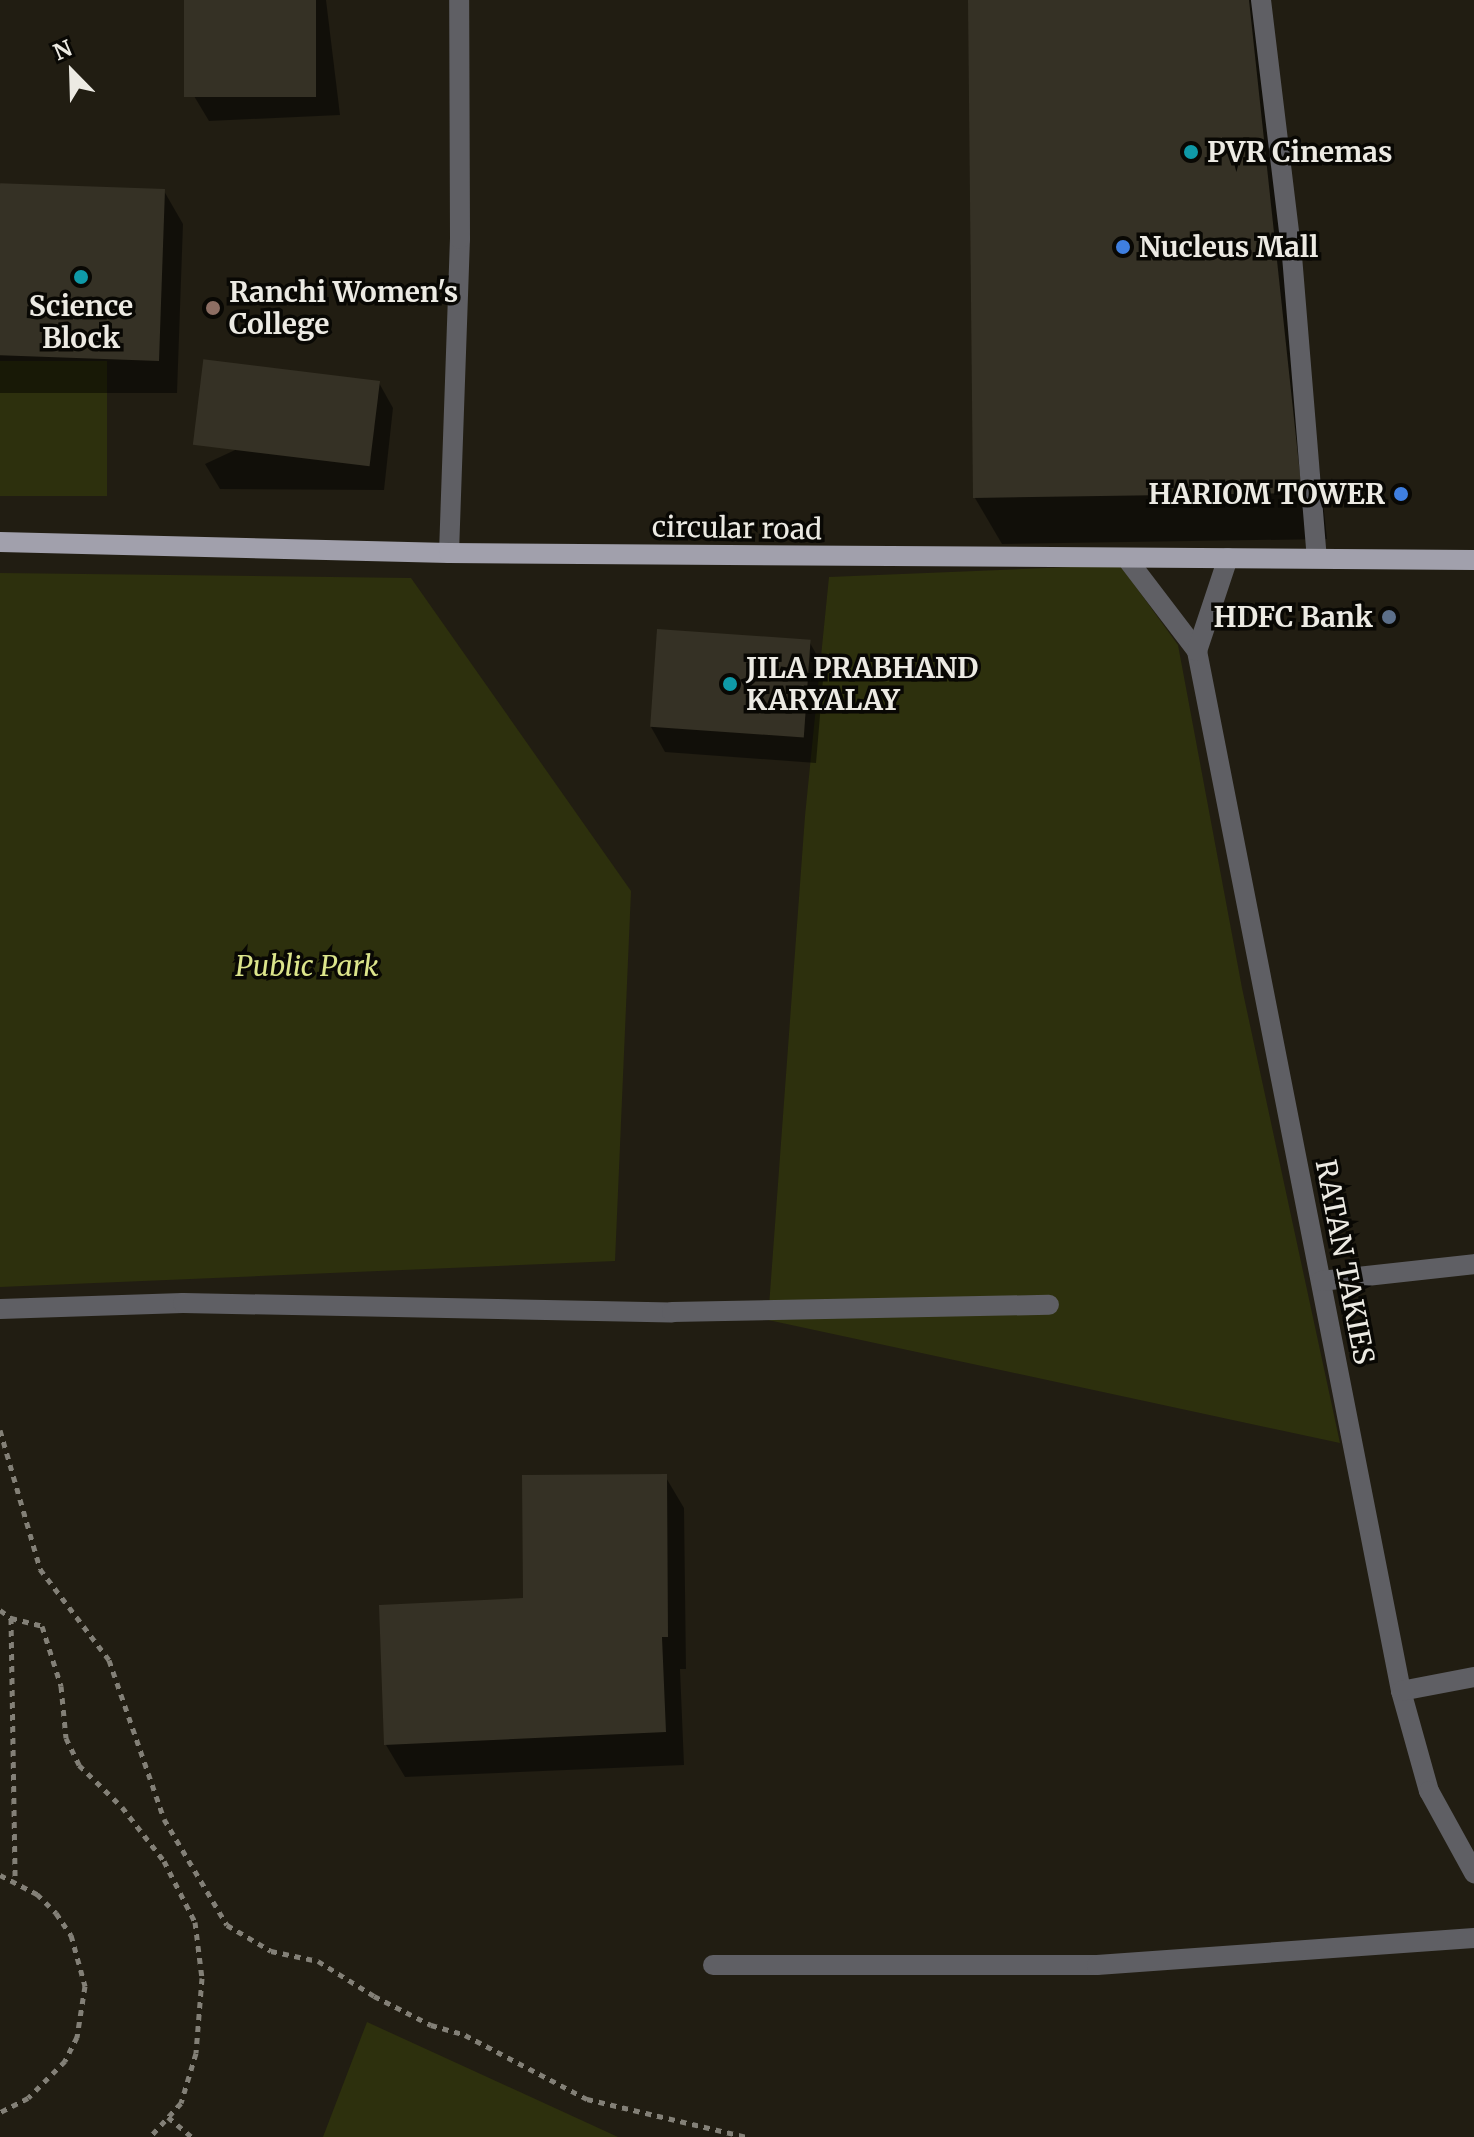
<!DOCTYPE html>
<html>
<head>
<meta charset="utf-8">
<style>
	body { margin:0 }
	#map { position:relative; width:1474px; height:2137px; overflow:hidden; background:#211d12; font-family:Merriweather,serif }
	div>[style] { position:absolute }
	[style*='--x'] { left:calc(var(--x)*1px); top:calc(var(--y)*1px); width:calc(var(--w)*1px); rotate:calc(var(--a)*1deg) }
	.green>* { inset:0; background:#2d300d; transform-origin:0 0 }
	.shadow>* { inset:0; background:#0007 }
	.building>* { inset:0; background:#353125; transform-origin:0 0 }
	.path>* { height:5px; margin-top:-2.5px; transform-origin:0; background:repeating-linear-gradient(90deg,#838077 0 6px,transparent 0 12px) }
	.minor>* { height:20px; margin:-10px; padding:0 10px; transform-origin:10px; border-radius:10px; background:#5f5f64 }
	.major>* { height:20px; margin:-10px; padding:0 10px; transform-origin:10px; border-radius:10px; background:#a1a0ac }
	.dots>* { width:22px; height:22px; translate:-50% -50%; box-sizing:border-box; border:4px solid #090804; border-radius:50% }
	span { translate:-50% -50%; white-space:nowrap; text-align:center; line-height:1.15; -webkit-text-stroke:7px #090804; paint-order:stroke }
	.poi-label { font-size:28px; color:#eceae3; font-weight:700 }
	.left { translate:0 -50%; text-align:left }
	.right { translate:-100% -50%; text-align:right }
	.street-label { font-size:28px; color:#eceae3 }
	.park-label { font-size:28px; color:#dce58b; font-style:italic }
	.north { position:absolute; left:32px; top:32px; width:80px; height:80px; -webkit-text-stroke:6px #090804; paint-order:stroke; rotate:337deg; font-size:22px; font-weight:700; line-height:32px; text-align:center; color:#eceae3 }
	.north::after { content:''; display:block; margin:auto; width:28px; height:36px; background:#eceae3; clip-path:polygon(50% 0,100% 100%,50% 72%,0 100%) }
</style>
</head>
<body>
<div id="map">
	<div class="green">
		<div style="left:0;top:361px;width:107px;height:135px"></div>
		<div style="clip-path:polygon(1120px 565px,1178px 645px,1242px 988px,1340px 1443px,768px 1320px,805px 816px,829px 577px)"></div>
		<div style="clip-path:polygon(0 573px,411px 578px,631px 891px,615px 1261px,0 1287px)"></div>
		<div style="clip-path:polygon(367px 2022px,618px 2137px,323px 2137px)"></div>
	</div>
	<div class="shadow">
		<div style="clip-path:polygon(186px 0,326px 0,340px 115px,209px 121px,194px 96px)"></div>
		<div style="clip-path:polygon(970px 0,1269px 0,1327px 539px,1002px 544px,975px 498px)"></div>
		<div style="clip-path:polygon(164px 191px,183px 224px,177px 393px,0 393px,0 196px)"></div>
		<div style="clip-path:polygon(379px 383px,393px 408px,384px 490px,220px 489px,205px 464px)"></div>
		<div style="clip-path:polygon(810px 643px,824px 668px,816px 763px,665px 752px,651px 727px)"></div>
		<div style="clip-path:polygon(665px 1476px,684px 1508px,686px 1669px,680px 1669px,684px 1765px,405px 1777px,386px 1745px,525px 1600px)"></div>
	</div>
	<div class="building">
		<div style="left:184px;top:0;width:132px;height:97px"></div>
		<div style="clip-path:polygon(968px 0,1249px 0,1302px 493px,973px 498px)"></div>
		<div style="left:165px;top:189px;width:172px;height:165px;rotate:92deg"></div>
		<div style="left:380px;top:381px;width:86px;height:178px;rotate:97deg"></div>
		<div style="left:657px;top:629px;width:154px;height:98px;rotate:4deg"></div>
		<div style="clip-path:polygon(667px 1474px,668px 1637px,662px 1637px,666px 1732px,384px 1745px,379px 1605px,523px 1598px,522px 1475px)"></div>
	</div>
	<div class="path">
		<div style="--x:0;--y:1430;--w:145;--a:73.9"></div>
		<div style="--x:40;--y:1569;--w:114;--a:52.8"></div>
		<div style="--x:109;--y:1660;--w:168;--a:70.9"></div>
		<div style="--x:164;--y:1819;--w:123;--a:59.3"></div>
		<div style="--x:227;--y:1925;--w:51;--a:30.6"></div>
		<div style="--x:271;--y:1951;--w:48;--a:12"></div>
		<div style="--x:318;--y:1961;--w:66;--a:32"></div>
		<div style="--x:374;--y:1996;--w:64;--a:27"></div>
		<div style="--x:431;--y:2025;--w:35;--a:16"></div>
		<div style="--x:465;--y:2035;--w:138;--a:27.7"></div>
		<div style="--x:587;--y:2099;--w:164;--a:13.4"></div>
		<div style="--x:0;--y:1610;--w:14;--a:36"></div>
		<div style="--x:11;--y:1618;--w:262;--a:89.1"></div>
		<div style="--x:11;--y:1618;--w:32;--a:14"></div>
		<div style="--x:42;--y:1626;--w:63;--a:72.4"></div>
		<div style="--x:61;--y:1686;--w:52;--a:84.5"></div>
		<div style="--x:66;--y:1738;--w:30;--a:64"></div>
		<div style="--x:79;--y:1765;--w:60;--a:44.3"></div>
		<div style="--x:122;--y:1807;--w:68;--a:52.1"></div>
		<div style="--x:164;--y:1861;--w:68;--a:63.1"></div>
		<div style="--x:195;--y:1922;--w:56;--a:82.9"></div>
		<div style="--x:202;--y:1978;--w:75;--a:94.6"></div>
		<div style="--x:196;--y:2053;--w:52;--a:106.7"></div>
		<div style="--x:181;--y:2103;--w:46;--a:132.4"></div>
		<div style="--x:0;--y:1875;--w:42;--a:27.2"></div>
		<div style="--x:37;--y:1894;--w:27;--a:45"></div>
		<div style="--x:56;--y:1913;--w:27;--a:56"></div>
		<div style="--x:71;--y:1935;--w:53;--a:74.6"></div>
		<div style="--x:85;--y:1986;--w:52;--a:98.9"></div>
		<div style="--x:77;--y:2037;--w:27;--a:117"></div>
		<div style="--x:65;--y:2061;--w:52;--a:135"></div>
		<div style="--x:28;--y:2098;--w:31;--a:153"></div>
		<div style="--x:168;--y:2117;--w:31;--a:40"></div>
	</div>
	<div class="minor">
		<div style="--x:1261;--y:0;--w:258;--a:83.1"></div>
		<div style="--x:1292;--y:256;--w:303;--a:85.3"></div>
		<div style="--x:449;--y:553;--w:314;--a:-88"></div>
		<div style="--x:460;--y:239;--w:239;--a:-90.2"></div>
		<div style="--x:1127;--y:559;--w:116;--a:52.7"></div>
		<div style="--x:1197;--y:651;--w:1060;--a:78.9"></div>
		<div style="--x:1401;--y:1691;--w:104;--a:74.4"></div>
		<div style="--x:1429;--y:1791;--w:94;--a:61.2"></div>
		<div style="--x:1197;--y:651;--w:98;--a:-71.6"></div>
		<div style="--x:1321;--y:1281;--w:154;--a:-6.3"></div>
		<div style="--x:0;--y:1309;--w:183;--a:-1.9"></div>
		<div style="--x:183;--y:1303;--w:489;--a:1.1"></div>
		<div style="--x:672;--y:1312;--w:377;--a:-1.1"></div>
		<div style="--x:1401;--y:1691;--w:74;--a:-10.9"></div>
		<div style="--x:713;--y:1965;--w:384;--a:0"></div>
		<div style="--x:1097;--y:1965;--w:378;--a:-4.1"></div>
	</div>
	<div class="major">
		<div style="--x:0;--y:542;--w:449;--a:1.4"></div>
		<div style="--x:449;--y:553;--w:1025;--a:0.39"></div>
	</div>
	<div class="dots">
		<div style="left:1191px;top:152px;background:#0f9aa8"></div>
		<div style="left:1123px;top:247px;background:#3f7fe0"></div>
		<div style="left:81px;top:277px;background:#0f9aa8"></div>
		<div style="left:213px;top:308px;background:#8d6e63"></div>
		<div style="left:1401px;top:494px;background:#3f7fe0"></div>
		<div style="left:1389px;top:617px;background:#5c6f8a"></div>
		<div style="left:730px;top:684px;background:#0f9aa8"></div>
	</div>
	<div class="poi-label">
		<span class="left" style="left:1207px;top:152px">PVR Cinemas</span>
		<span class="left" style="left:1139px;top:247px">Nucleus Mall</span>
		<span class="left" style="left:229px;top:308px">Ranchi Women's<br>College</span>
		<span style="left:81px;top:322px">Science<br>Block</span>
		<span class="right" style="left:1385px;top:494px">HARIOM TOWER</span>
		<span class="right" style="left:1373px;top:617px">HDFC Bank</span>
		<span class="left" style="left:746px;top:684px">JILA PRABHAND<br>KARYALAY</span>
	</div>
	<div class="street-label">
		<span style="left:737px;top:528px;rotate:1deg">circular road</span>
		<span style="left:1345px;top:1262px;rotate:79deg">RATAN TAKIES</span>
	</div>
	<div class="park-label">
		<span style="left:307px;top:966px">Public Park</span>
	</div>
	<div class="north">N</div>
</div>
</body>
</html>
